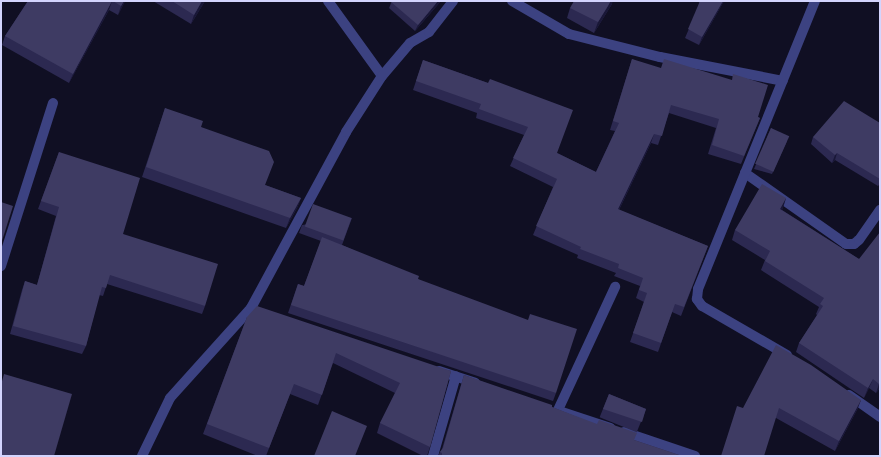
<!DOCTYPE html>
<html>
<head>
<meta charset="utf-8">
<style>
	body { margin:0 }
	#map { position:relative; width:881px; height:457px; overflow:hidden; background:#100f23; font-family:Cabin,sans-serif }
	div>[style] { position:absolute }
	[style*='--x'] { left:calc(var(--x)*1px); top:calc(var(--y)*1px); width:calc(var(--w)*1px); rotate:calc(var(--a)*1deg) }
	.street>* { height:10px; margin:-5px; padding:0 5px; transform-origin:5px; border-radius:5px; background:#3c4281 }
	.wall>* { inset:0; background:#2c2951; transform-origin:0 0 }
	.shaded-wall>* { inset:0; background:#191737 }
	.building>* { inset:0; background:#3e3b63; transform-origin:0 0 }
	span { translate:-50% -50%; white-space:nowrap; text-align:center; line-height:1.15; -webkit-text-stroke:4.5px #100f23; paint-order:stroke }
	.frame { position:absolute; inset:0; border:2px solid #d3d4fd; pointer-events:none }
</style>
</head>
<body>
<div id="map">
	<div class="street">
		<div style="--x:328;--y:1;--w:92;--a:54.2"></div>
		<div style="--x:512;--y:1;--w:66;--a:30.1"></div>
		<div style="--x:569;--y:34;--w:94;--a:14.2"></div>
		<div style="--x:660;--y:57;--w:125;--a:11"></div>
		<div style="--x:745;--y:173;--w:123;--a:35.1"></div>
		<div style="--x:846;--y:244;--w:8;--a:0"></div>
		<div style="--x:854;--y:244;--w:6;--a:-39"></div>
		<div style="--x:859;--y:240;--w:37;--a:-55"></div>
		<div style="--x:1;--y:266;--w:171;--a:-72.3"></div>
		<div style="--x:787;--y:355;--w:98;--a:-150"></div>
		<div style="--x:702;--y:306;--w:9;--a:-126"></div>
		<div style="--x:697;--y:299;--w:10;--a:-84"></div>
		<div style="--x:698;--y:289;--w:311;--a:-67.9"></div>
		<div style="--x:439;--y:371;--w:38;--a:18"></div>
		<div style="--x:849;--y:395;--w:38;--a:35"></div>
		<div style="--x:558;--y:410;--w:136;--a:-65.1"></div>
		<div style="--x:562;--y:412;--w:51;--a:18.4"></div>
		<div style="--x:624;--y:432;--w:75;--a:18.7"></div>
		<div style="--x:142;--y:456;--w:64;--a:-64.2"></div>
		<div style="--x:170;--y:398;--w:121;--a:-48"></div>
		<div style="--x:251;--y:308;--w:200;--a:-61.6"></div>
		<div style="--x:346;--y:132;--w:67;--a:-57.3"></div>
		<div style="--x:382;--y:76;--w:43;--a:-49.7"></div>
		<div style="--x:410;--y:43;--w:22;--a:-30"></div>
		<div style="--x:429;--y:32;--w:39;--a:-52"></div>
		<div style="--x:433;--y:456;--w:83;--a:-74"></div>
	</div>
	<div class="wall">
		<div style="clip-path:polygon(28px 1px,125px 1px,118px 15px,109px 10px,69px 83px,2px 45px,5px 36px)"></div>
		<div style="clip-path:polygon(153px 1px,205px 1px,191px 24px)"></div>
		<div style="clip-path:polygon(392px 1px,441px 1px,415px 31px,389px 8px)"></div>
		<div style="clip-path:polygon(697px 1px,724px 1px,699px 45px,685px 38px,700px 3px)"></div>
		<div style="clip-path:polygon(612px 4px,594px 33px,567px 18px,570px 8px)"></div>
		<div style="clip-path:polygon(632px 59px,760px 118px,741px 164px,708px 154px,716px 128px,669px 113px,658px 145px,651px 143px,619px 210px,708px 246px,681px 316px,672px 312px,658px 352px,630px 342px,644px 302px,636px 298px,640px 286px,614px 276px,616px 273px,577px 258px,578px 255px,533px 235px,553px 187px,510px 166px,524px 135px,476px 118px,477px 113px,413px 90px,423px 60px,488px 83px,557px 153px,596px 172px,615px 131px,610px 130px)"></div>
		<div style="clip-path:polygon(165px 108px,201px 127px,265px 185px,301px 198px,297px 208px,286px 228px,142px 177px)"></div>
		<div style="clip-path:polygon(880px 123px,880px 184px,878px 186px,835px 160px,832px 163px,811px 144px,813px 137px)"></div>
		<div style="clip-path:polygon(771px 128px,787px 141px,772px 174px,754px 169px)"></div>
		<div style="clip-path:polygon(59px 152px,123px 234px,205px 306px,202px 314px,107px 284px,103px 296px,99px 295px,86px 346px,82px 354px,10px 334px,22px 290px,25px 281px,37px 285px,56px 216px,38px 209px)"></div>
		<div style="clip-path:polygon(786px 198px,782px 210px,859px 259px,880px 388px,876px 393px,869px 388px,864px 398px,796px 352px,799px 343px,817px 315px,816px 314px,819px 307px,761px 270px,765px 260px,732px 240px,735px 230px)"></div>
		<div style="clip-path:polygon(352px 218px,342px 245px,418px 279px,556px 393px,553px 401px,288px 313px,298px 284px,304px 286px,321px 241px,299px 233px,302px 225px)"></div>
		<div style="clip-path:polygon(247px 317px,451px 371px,430px 447px,427px 456px,423px 456px,377px 433px,380px 423px,395px 393px,333px 363px,318px 405px,290px 394px,266px 456px,258px 456px,203px 434px)"></div>
		<div style="clip-path:polygon(464px 375px,552px 407px,634px 440px,682px 456px,438px 456px,440px 452px,442px 449px,461px 385px)"></div>
		<div style="left:609px;top:394px;width:40px;height:25px;rotate:22deg"></div>
		<div style="clip-path:polygon(861px 400px,857px 410px,835px 451px,776px 418px,743px 408px)"></div>
	</div>
	<div class="shaded-wall">
		<div style="clip-path:polygon(112px 1px,109px 10px,69px 83px,73px 74px)"></div>
		<div style="clip-path:polygon(124px 1px,125px 1px,118px 15px,121px 6px)"></div>
		<div style="clip-path:polygon(202px 1px,205px 1px,191px 24px,194px 15px)"></div>
		<div style="clip-path:polygon(438px 1px,441px 1px,415px 31px,418px 25px)"></div>
		<div style="clip-path:polygon(611px 1px,613px 1px,612px 4px,594px 33px,598px 22px)"></div>
		<div style="clip-path:polygon(723px 1px,724px 1px,699px 45px,702px 37px)"></div>
		<div style="clip-path:polygon(654px 134px,651px 143px,615px 218px,618px 209px)"></div>
		<div style="clip-path:polygon(837px 153px,835px 160px,832px 163px,835px 155px)"></div>
		<div style="clip-path:polygon(301px 198px,297px 208px,286px 228px,290px 218px)"></div>
		<div style="clip-path:polygon(786px 198px,783px 208px,777px 219px,780px 209px)"></div>
		<div style="clip-path:polygon(873px 379px,869px 388px,864px 398px,868px 388px)"></div>
		<div style="clip-path:polygon(880px 383px,880px 388px,876px 393px,879px 384px)"></div>
		<div style="clip-path:polygon(861px 400px,857px 410px,835px 451px,839px 441px)"></div>
	</div>
	<div class="building">
		<div style="clip-path:polygon(28px 1px,112px 1px,73px 74px,5px 36px)"></div>
		<div style="clip-path:polygon(113px 1px,124px 1px,121px 6px)"></div>
		<div style="clip-path:polygon(172px 1px,202px 1px,194px 15px)"></div>
		<div style="clip-path:polygon(392px 1px,438px 1px,418px 25px,391px 2px)"></div>
		<div style="clip-path:polygon(574px 1px,611px 1px,598px 22px,570px 8px)"></div>
		<div style="clip-path:polygon(700px 1px,723px 1px,702px 37px,688px 29px)"></div>
		<div style="clip-path:polygon(632px 59px,661px 68px,664px 59px,732px 80px,733px 74px,768px 85px,758px 117px,760px 118px,744px 156px,712px 145px,719px 119px,671px 105px,662px 136px,654px 134px,618px 209px,708px 246px,684px 307px,675px 304px,661px 343px,633px 333px,647px 293px,639px 290px,643px 278px,618px 268px,619px 264px,580px 249px,581px 247px,536px 226px,557px 179px,513px 158px,528px 127px,479px 109px,481px 104px,416px 81px,423px 60px,488px 83px,490px 79px,573px 110px,557px 153px,596px 172px,619px 123px,613px 121px)"></div>
		<div style="clip-path:polygon(844px 101px,880px 123px,880px 179px,837px 153px,835px 155px,813px 137px)"></div>
		<div style="clip-path:polygon(165px 108px,203px 121px,201px 127px,269px 151px,274px 162px,265px 185px,301px 198px,290px 218px,146px 167px)"></div>
		<div style="left:771px;top:128px;width:20px;height:39px;rotate:24deg"></div>
		<div style="clip-path:polygon(59px 152px,140px 178px,123px 234px,218px 264px,205px 306px,110px 275px,106px 288px,102px 287px,86px 346px,13px 326px,25px 281px,37px 285px,59px 207px,41px 201px)"></div>
		<div style="clip-path:polygon(762px 184px,786px 198px,780px 209px,859px 259px,880px 232px,879px 384px,873px 379px,868px 388px,799px 343px,823px 306px,820px 304px,824px 298px,765px 261px,770px 251px,735px 230px)"></div>
		<div style="clip-path:polygon(1px 202px,13px 206px,1px 244px)"></div>
		<div style="left:313px;top:204px;width:41px;height:24px;rotate:20deg"></div>
		<div style="clip-path:polygon(322px 237px,419px 276px,418px 279px,528px 320px,530px 314px,577px 329px,556px 393px,291px 305px,298px 284px,304px 286px)"></div>
		<div style="clip-path:polygon(257px 306px,451px 371px,430px 447px,380px 423px,400px 383px,336px 353px,322px 395px,294px 384px,269px 448px,207px 424px,247px 317px)"></div>
		<div style="clip-path:polygon(776px 345px,811px 365px,861px 400px,839px 441px,779px 408px,764px 456px,721px 456px,737px 406px,743px 408px)"></div>
		<div style="clip-path:polygon(4px 374px,72px 394px,54px 456px,1px 456px,1px 385px)"></div>
		<div style="clip-path:polygon(464px 375px,552px 405px,552px 407px,597px 424px,599px 420px,637px 433px,634px 440px,682px 456px,442px 456px,442px 453px,440px 452px,443px 448px)"></div>
		<div style="clip-path:polygon(609px 394px,646px 409px,642px 422px,603px 409px)"></div>
		<div style="clip-path:polygon(332px 411px,367px 426px,355px 456px,314px 456px)"></div>
	</div>
	<div class="frame"></div>
</div>
</body>
</html>
